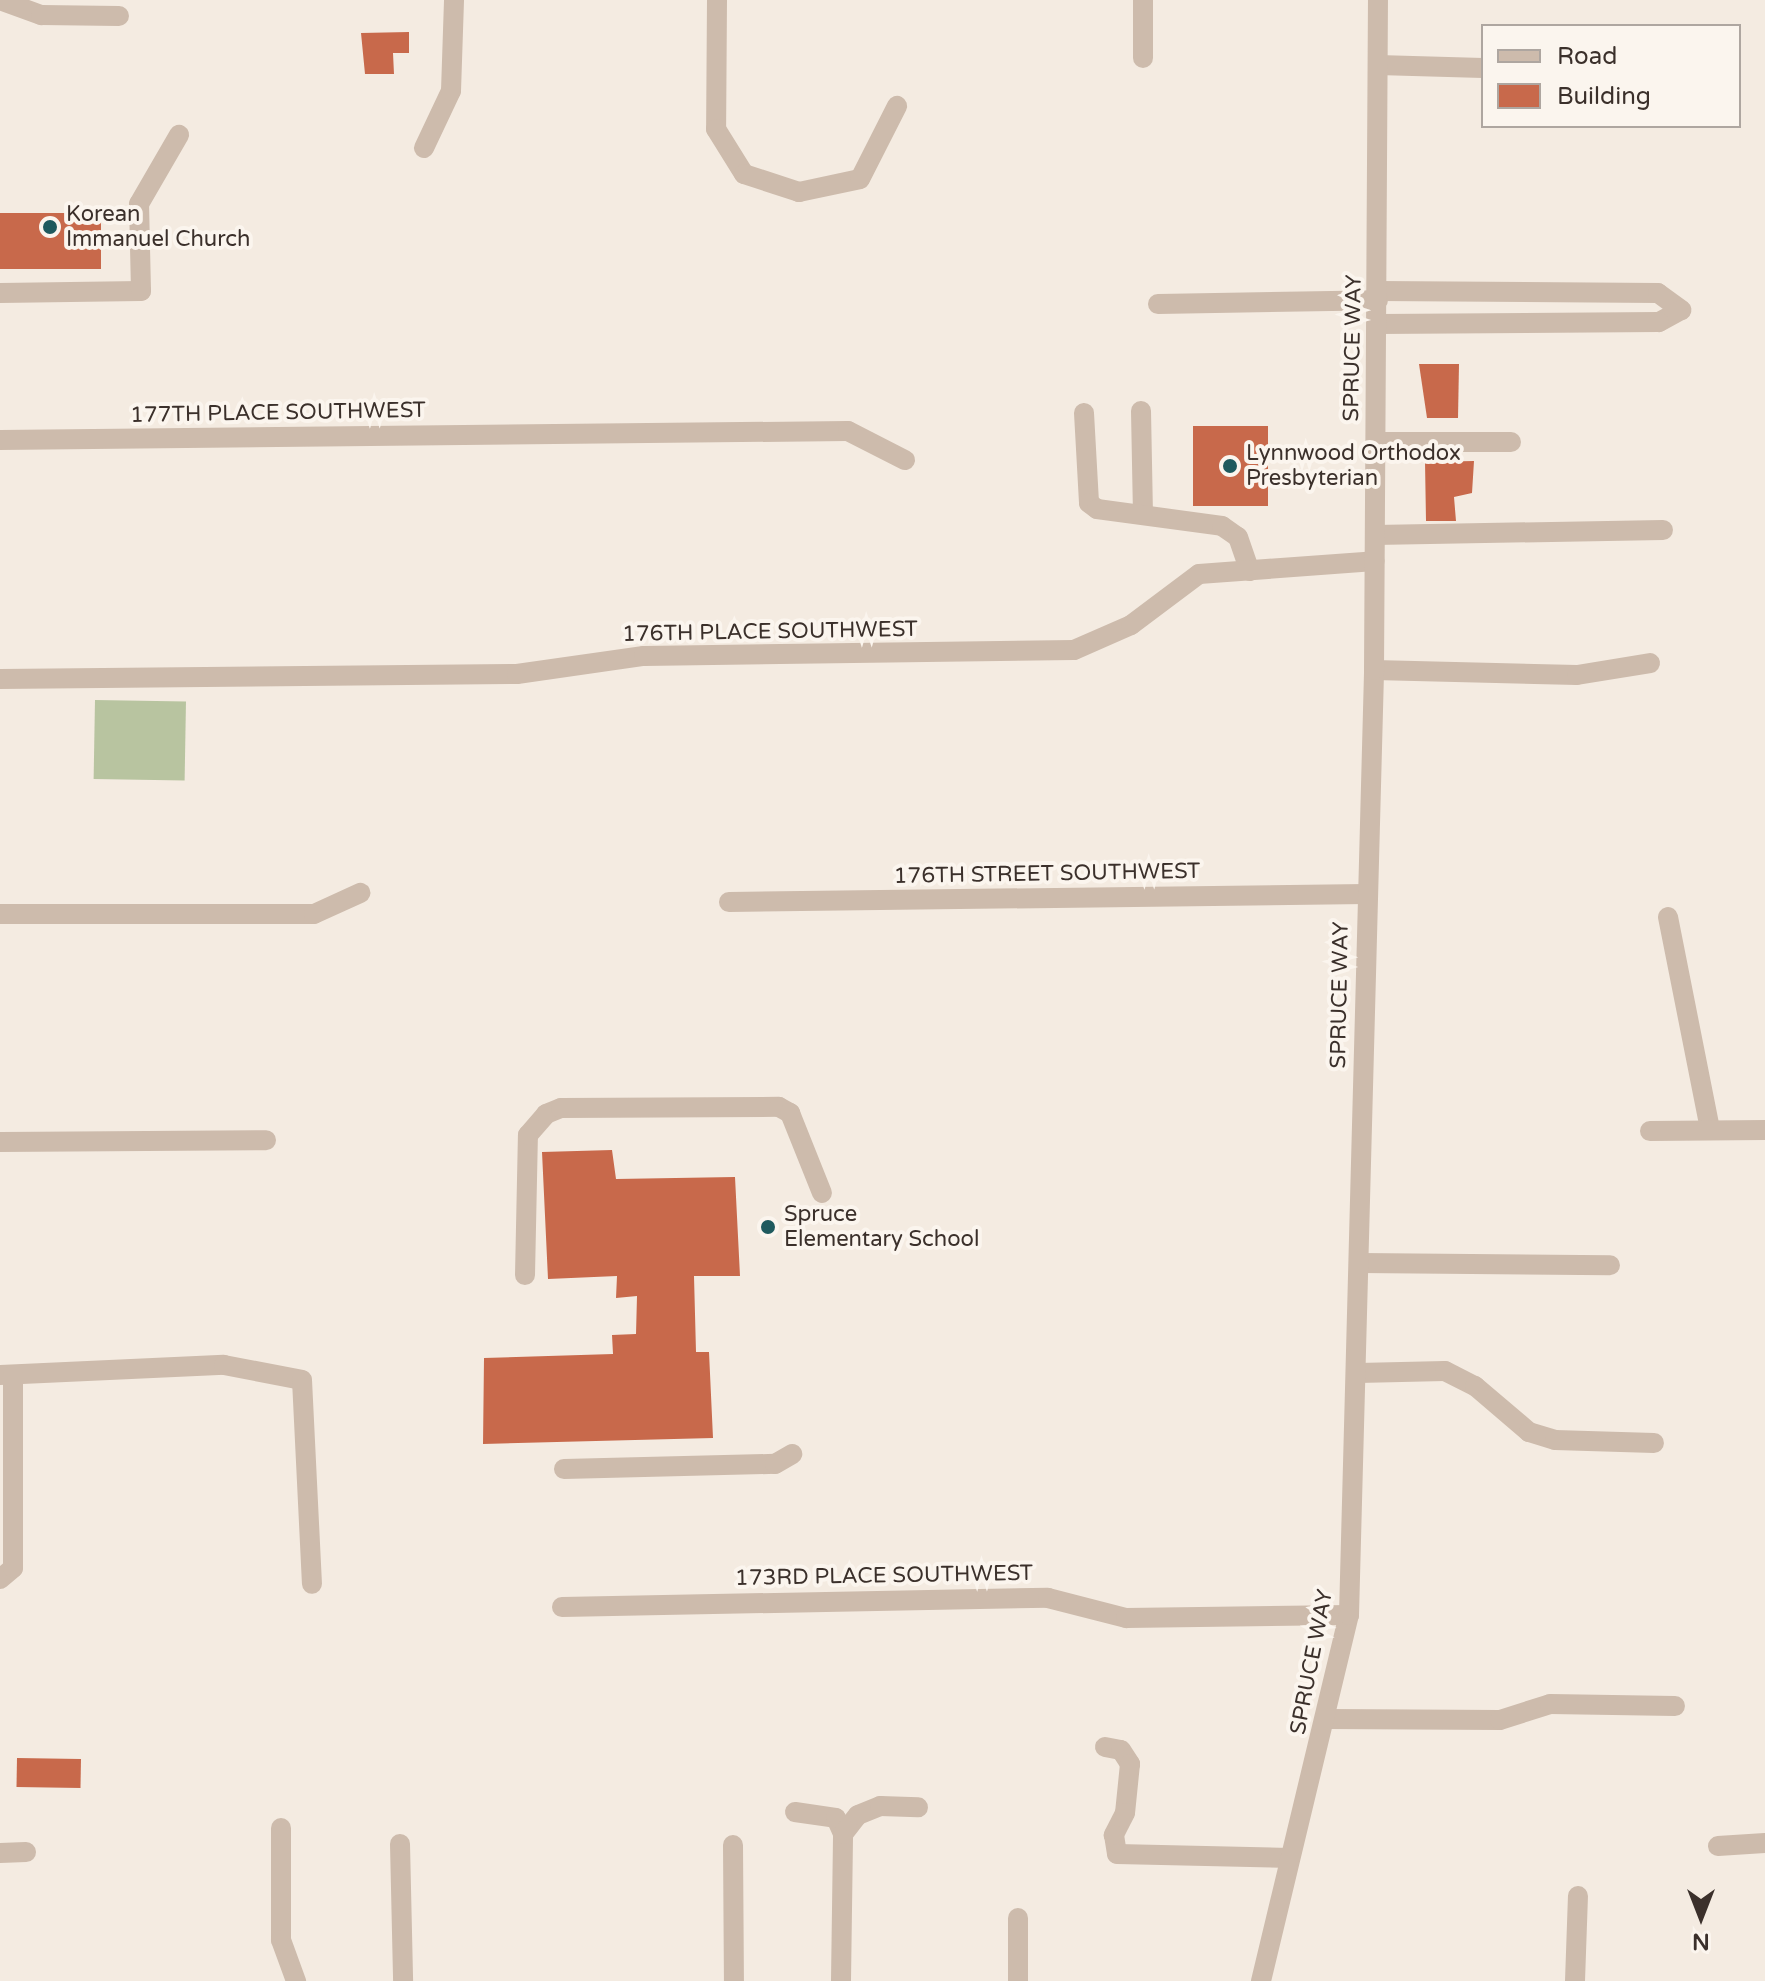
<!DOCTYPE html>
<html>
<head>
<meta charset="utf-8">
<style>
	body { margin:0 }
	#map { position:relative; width:1765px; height:1981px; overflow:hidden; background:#f4ebe1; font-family:"Varela Round",sans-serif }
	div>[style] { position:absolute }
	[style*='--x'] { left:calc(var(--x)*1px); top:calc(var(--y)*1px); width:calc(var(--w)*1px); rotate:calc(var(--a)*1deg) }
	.green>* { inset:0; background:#b8c4a0; transform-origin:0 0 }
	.building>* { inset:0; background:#c8694b; transform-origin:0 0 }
	.minor>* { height:20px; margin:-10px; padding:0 10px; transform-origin:10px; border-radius:10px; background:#cdbbac }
	.dots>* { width:22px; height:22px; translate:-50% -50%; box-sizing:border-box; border:4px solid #fbf5ee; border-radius:50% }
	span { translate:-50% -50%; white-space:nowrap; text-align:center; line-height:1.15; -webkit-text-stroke:8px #fbf5ee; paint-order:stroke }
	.poi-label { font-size:22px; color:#3b302b }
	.left { translate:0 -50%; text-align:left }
	.street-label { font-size:22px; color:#3b302b }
	.legend { position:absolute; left:1481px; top:24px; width:260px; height:104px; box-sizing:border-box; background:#fbf5ee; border:2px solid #aea6a0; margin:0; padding:10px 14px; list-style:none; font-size:24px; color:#3b302b }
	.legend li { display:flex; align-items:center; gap:16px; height:40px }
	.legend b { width:40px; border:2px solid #aea6a0 }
	.north { position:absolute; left:1661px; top:1877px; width:80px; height:80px; -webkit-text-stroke:6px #fbf5ee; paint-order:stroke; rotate:180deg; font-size:22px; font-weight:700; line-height:32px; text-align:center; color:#3b302b }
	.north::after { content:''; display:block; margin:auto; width:28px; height:36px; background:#3b302b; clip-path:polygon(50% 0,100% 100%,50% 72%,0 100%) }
</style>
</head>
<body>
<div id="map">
	<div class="green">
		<div style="left:95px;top:700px;width:91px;height:79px;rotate:1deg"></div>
	</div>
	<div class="building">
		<div style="clip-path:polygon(409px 32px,409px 53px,393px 53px,394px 74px,365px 74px,361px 33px)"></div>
		<div style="left:0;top:213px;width:101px;height:56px"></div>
		<div style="clip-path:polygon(1419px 364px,1459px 364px,1458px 418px,1427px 418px)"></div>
		<div style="left:1193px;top:426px;width:75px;height:80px"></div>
		<div style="clip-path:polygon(1474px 461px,1472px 493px,1454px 497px,1456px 521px,1426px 521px,1425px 462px)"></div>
		<div style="clip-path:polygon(612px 1150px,616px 1179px,735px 1177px,740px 1276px,694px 1276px,696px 1352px,709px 1352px,713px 1438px,483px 1444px,484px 1358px,613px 1354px,612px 1335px,636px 1334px,637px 1296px,616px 1298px,617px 1276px,548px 1279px,542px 1152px)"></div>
		<div style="left:17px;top:1758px;width:64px;height:29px;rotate:1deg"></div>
	</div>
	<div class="minor">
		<div style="--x:0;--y:0;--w:44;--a:20.1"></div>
		<div style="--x:41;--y:15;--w:78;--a:0.7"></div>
		<div style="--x:717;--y:0;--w:129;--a:90.4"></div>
		<div style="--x:716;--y:129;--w:53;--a:58.1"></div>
		<div style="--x:744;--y:174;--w:58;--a:18.1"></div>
		<div style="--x:799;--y:192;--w:62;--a:-12"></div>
		<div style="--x:860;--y:179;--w:82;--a:-63.1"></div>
		<div style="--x:1143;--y:0;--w:58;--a:90"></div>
		<div style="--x:1378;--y:65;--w:105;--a:1.6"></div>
		<div style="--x:424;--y:148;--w:63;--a:-64.7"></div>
		<div style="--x:451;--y:91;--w:91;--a:-88.1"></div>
		<div style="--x:1378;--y:291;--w:280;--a:0.4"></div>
		<div style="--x:1658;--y:293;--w:29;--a:36"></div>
		<div style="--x:1681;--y:310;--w:25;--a:151"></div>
		<div style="--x:1659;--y:322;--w:280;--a:179.6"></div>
		<div style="--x:0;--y:293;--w:141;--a:-0.8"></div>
		<div style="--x:141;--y:291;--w:87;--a:-91.3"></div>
		<div style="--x:139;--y:204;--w:80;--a:-59.9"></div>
		<div style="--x:1158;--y:304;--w:220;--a:-1"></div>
		<div style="--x:1141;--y:411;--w:103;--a:88.9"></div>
		<div style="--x:1084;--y:413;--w:90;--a:86.8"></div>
		<div style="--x:1089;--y:503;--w:10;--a:37"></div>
		<div style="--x:1097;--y:509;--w:126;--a:7.7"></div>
		<div style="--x:1222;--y:526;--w:19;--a:35"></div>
		<div style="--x:1238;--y:537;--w:36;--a:71"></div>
		<div style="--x:0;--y:440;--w:848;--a:-0.61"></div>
		<div style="--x:848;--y:431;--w:64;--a:27"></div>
		<div style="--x:1376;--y:442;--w:135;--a:0"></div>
		<div style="--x:1375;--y:535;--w:288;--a:-1"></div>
		<div style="--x:1374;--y:670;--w:203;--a:1.4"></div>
		<div style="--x:1577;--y:675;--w:74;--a:-9.3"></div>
		<div style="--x:0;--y:679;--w:517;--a:-0.55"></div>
		<div style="--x:517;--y:674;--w:128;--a:-8.1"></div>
		<div style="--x:644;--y:656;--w:430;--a:-0.8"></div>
		<div style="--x:1074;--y:650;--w:62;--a:-23.7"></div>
		<div style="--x:1131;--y:625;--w:85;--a:-36.9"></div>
		<div style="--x:1199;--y:574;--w:176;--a:-4.2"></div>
		<div style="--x:729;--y:902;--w:637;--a:-0.72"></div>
		<div style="--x:0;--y:914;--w:314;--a:0"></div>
		<div style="--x:314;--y:914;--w:51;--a:-24.5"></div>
		<div style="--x:1668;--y:917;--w:216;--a:78.8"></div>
		<div style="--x:1650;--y:1131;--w:115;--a:-0.5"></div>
		<div style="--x:0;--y:1142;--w:266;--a:-0.4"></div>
		<div style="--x:1360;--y:1263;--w:250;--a:0.5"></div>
		<div style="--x:525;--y:1275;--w:140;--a:-88.8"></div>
		<div style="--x:528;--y:1135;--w:28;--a:-49"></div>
		<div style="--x:546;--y:1114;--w:16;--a:-22"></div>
		<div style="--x:561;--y:1108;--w:218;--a:-0.3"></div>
		<div style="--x:779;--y:1107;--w:13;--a:29"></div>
		<div style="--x:790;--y:1113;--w:86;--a:68.2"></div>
		<div style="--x:1358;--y:1373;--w:87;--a:-1.3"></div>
		<div style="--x:1445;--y:1371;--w:34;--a:27"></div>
		<div style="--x:1475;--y:1386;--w:71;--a:40.4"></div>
		<div style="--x:1529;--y:1432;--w:27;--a:17"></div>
		<div style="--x:1555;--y:1440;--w:99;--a:1.7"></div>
		<div style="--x:0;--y:1375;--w:224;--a:-2.6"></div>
		<div style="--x:224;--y:1365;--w:79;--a:10.9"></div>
		<div style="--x:302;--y:1380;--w:204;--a:87.2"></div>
		<div style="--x:564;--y:1469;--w:211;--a:-1.4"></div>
		<div style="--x:775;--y:1464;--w:20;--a:-30"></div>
		<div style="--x:0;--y:1579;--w:17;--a:-40"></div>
		<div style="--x:13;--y:1568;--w:193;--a:-90"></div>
		<div style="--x:562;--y:1607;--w:486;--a:-1.1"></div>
		<div style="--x:1048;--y:1598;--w:81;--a:14.4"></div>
		<div style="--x:1126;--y:1618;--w:223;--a:-0.8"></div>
		<div style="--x:1328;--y:1719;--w:172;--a:0.3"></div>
		<div style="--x:1500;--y:1720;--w:52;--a:-17.7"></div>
		<div style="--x:1550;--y:1704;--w:125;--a:0.9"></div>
		<div style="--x:1105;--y:1747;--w:16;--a:11"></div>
		<div style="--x:1121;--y:1750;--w:17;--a:57"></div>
		<div style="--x:1130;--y:1764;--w:49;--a:95.8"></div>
		<div style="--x:1125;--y:1813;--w:25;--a:117"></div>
		<div style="--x:1114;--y:1835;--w:19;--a:81"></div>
		<div style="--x:1117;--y:1854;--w:173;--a:1.3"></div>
		<div style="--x:795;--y:1812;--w:41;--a:8.3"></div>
		<div style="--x:836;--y:1818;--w:17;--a:66"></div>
		<div style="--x:281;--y:1828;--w:112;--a:90"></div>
		<div style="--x:281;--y:1940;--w:44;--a:69.9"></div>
		<div style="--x:400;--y:1844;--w:137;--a:88.7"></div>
		<div style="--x:733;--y:1845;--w:136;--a:89.6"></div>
		<div style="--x:1718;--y:1846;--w:47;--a:-3.7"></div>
		<div style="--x:0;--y:1853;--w:26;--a:-2"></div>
		<div style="--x:1018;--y:1918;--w:63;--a:90"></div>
		<div style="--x:841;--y:1981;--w:147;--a:-89.2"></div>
		<div style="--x:843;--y:1834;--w:24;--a:-52"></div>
		<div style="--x:858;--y:1815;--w:24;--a:-22"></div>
		<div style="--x:880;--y:1806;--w:38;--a:2"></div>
		<div style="--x:1261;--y:1981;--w:376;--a:-76.5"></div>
		<div style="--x:1349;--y:1615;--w:945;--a:-88.48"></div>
		<div style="--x:1374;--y:670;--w:670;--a:-89.66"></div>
		<div style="--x:1575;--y:1981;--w:85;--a:-88"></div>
	</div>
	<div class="dots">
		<div style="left:50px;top:227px;background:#1f5a5e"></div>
		<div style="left:1230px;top:466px;background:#1f5a5e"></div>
		<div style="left:768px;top:1227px;background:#1f5a5e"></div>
	</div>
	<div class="poi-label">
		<span class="left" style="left:66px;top:227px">Korean<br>Immanuel Church</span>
		<span class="left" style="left:1246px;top:466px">Lynnwood Orthodox<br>Presbyterian</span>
		<span class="left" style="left:784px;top:1227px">Spruce<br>Elementary School</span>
	</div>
	<div class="street-label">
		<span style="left:1353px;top:348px;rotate:-89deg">SPRUCE WAY</span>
		<span style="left:278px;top:413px;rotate:-1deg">177TH PLACE SOUTHWEST</span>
		<span style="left:770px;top:632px;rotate:-1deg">176TH PLACE SOUTHWEST</span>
		<span style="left:1047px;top:874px;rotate:-1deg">176TH STREET SOUTHWEST</span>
		<span style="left:1340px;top:995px;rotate:-89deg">SPRUCE WAY</span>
		<span style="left:884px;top:1576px;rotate:-1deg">173RD PLACE SOUTHWEST</span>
		<span style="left:1312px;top:1662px;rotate:-79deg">SPRUCE WAY</span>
	</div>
	<ul class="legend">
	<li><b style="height:10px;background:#cdbbac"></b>Road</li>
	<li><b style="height:22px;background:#c8694b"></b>Building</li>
	</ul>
	<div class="north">N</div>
</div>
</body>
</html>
